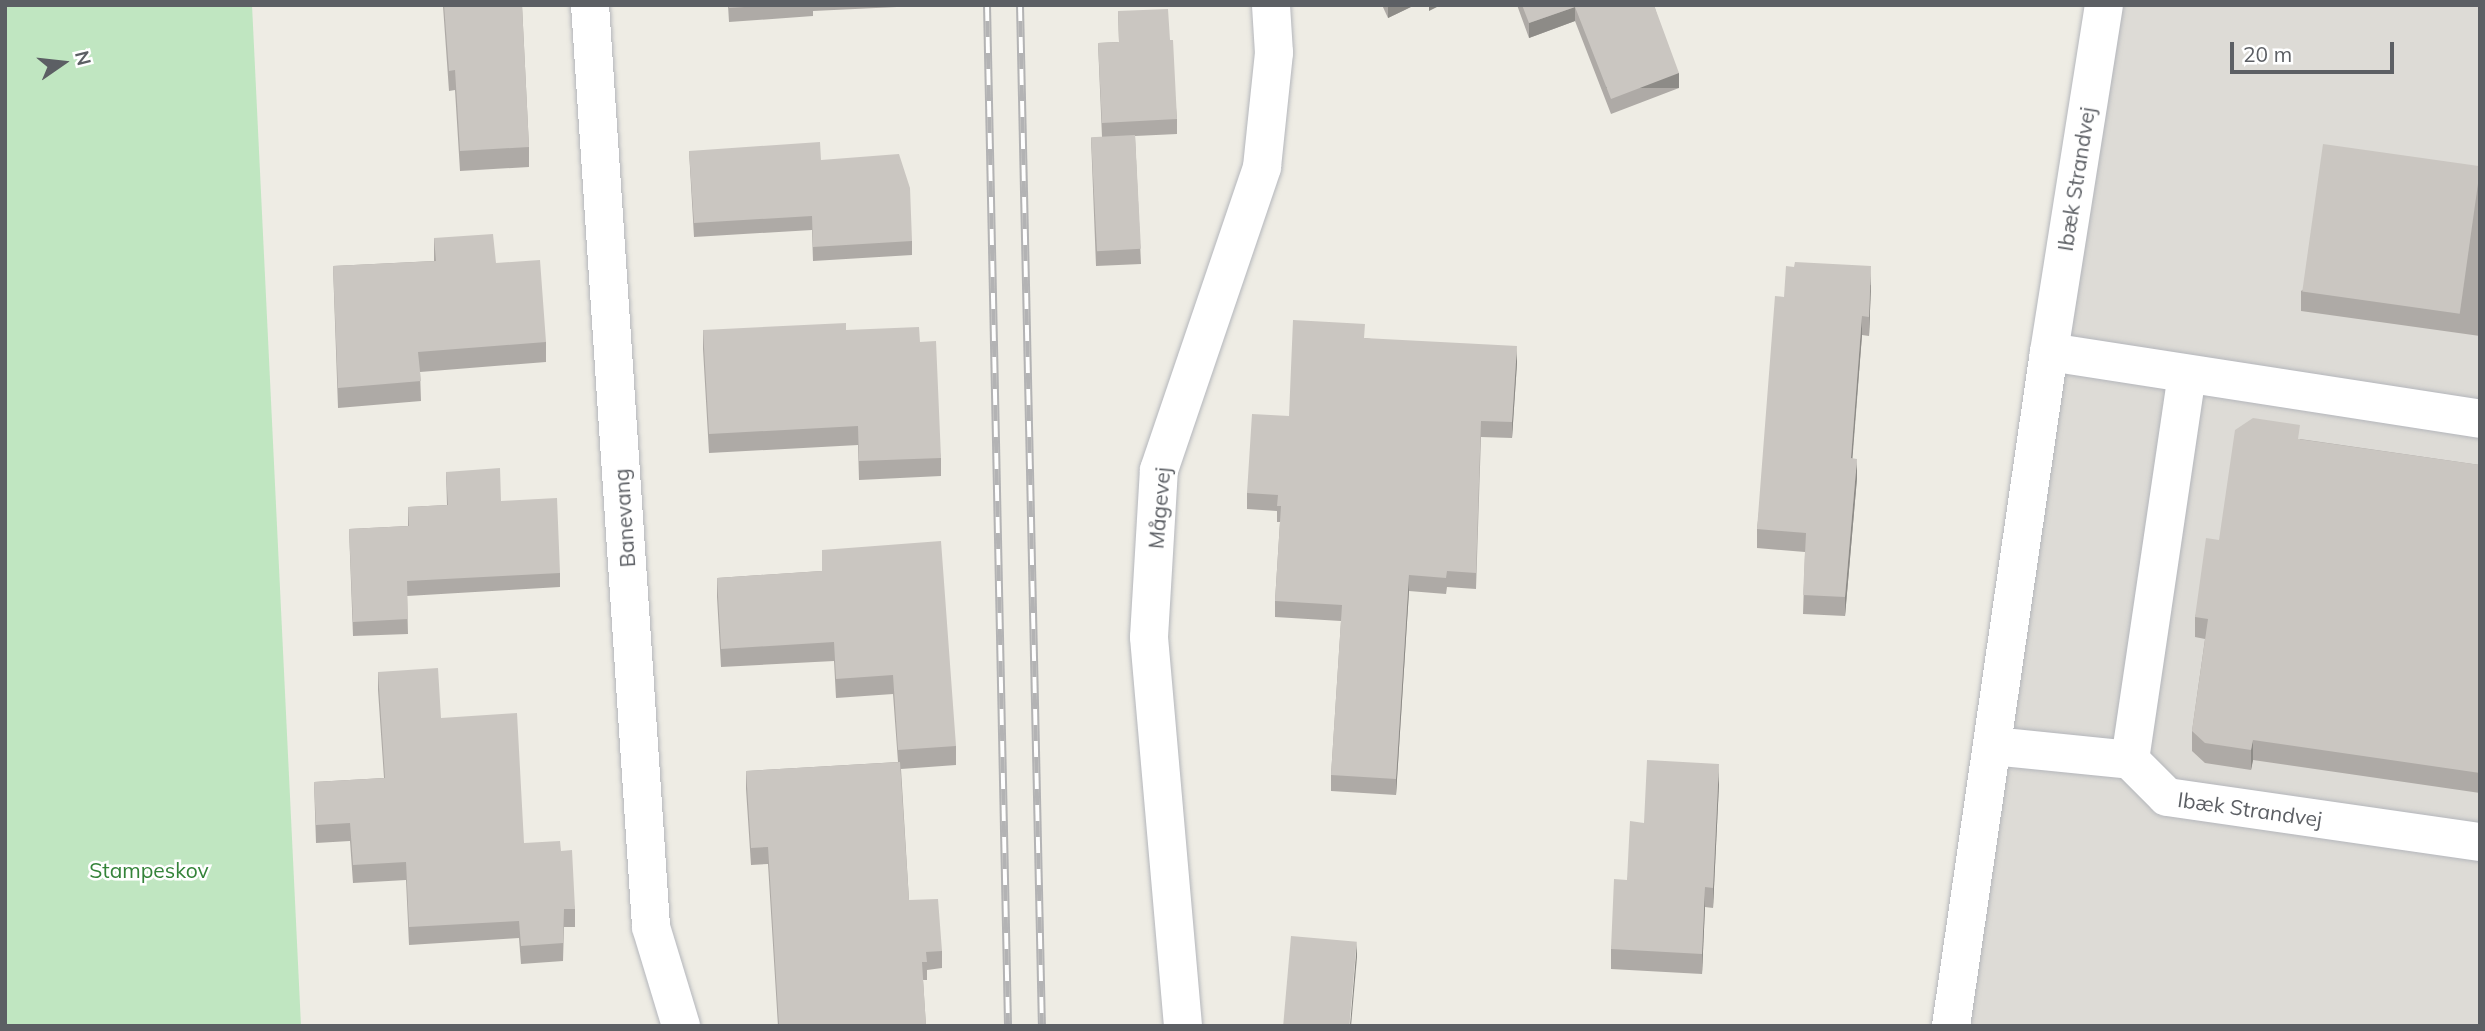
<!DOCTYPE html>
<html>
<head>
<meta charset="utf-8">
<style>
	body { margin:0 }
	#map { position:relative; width:2485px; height:1031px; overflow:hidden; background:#eeece4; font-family:Mulish,sans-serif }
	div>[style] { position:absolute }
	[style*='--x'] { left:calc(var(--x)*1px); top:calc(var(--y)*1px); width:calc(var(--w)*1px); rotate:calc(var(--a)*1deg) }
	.industrial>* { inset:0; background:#dddbd6 }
	.green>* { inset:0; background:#c0e6c1 }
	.roads { filter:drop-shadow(0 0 2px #b4b6bb) drop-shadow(0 0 2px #b4b6bb) }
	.minor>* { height:38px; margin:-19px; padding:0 19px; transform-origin:19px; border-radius:19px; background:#fff }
	.rail>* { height:8px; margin-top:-4px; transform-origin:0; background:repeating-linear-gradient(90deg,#fff 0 16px,#b3b3b4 0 32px); box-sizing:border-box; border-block:2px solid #b3b3b4 }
	.wall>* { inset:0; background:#aeaaa6 }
	.shaded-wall>* { inset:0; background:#8d8b87; transform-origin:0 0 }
	.building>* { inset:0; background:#cac6c1; transform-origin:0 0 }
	span { translate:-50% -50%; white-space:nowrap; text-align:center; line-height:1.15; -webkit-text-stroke:5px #fff; paint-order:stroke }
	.street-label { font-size:21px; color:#5c5f64 }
	.park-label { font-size:21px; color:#348339 }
	.frame { position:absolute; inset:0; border:7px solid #5c5f64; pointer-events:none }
	.north { position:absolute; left:28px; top:28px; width:70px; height:70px; -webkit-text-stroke:5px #fff; paint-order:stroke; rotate:76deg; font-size:19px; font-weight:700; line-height:28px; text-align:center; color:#5c5f64 }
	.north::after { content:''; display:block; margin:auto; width:24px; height:32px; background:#5c5f64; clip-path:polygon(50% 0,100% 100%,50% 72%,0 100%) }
	.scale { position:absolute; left:2230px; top:42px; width:164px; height:32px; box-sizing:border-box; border:4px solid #5c5f64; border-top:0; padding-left:9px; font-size:21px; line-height:24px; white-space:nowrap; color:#5c5f64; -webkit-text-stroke:5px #fff; paint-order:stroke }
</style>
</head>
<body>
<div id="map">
	<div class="industrial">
		<div style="clip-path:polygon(2103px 5px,2480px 5px,2480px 1026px,1935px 1026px)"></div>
	</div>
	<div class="green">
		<div style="clip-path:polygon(5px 5px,252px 5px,301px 1026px,5px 1026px)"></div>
	</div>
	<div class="roads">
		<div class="minor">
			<div style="--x:590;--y:5;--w:924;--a:86.21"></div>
			<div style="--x:651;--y:927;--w:103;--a:73.1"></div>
			<div style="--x:2049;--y:352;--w:436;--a:8.8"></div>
			<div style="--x:1993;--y:746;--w:138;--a:5.8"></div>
			<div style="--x:2130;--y:760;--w:52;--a:45"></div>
			<div style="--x:2167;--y:797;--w:316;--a:8.2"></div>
			<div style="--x:2130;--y:760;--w:390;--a:-81.6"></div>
			<div style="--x:1183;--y:1026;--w:390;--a:-95"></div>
			<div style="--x:1149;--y:637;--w:167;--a:-86.6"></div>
			<div style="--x:1159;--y:470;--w:320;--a:-71.2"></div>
			<div style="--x:1262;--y:167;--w:115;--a:-84"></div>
			<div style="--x:1274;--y:53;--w:48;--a:-93.6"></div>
			<div style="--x:1951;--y:1026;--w:681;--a:-81.73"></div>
			<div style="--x:2049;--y:352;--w:351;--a:-81"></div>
		</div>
	</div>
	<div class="rail">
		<div style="--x:987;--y:5;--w:1021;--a:88.82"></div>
		<div style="--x:1020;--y:5;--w:1021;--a:88.77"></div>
	</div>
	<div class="wall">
		<div style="clip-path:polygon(419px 5px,522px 5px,529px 147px,529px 167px,460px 171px,455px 90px,449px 91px,443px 6px,419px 7px)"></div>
		<div style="clip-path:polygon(728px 5px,918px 5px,918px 6px,813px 11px,813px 16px,729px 22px)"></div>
		<div style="clip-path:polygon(1382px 5px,1415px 5px,1388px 18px)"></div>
		<div style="clip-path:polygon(1517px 5px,1654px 5px,1679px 88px,1611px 114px,1575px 21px,1529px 38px)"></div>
		<div style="clip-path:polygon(1118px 11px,1170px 40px,1177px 119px,1177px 134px,1135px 136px,1141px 264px,1096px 266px,1091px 138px,1102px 137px,1098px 43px,1119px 42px)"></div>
		<div style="clip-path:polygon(689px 151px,821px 160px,912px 241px,912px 255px,813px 261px,812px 230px,694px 237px)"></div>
		<div style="clip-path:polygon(2480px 167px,2480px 336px,2301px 311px,2301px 291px)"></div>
		<div style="clip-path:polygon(434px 238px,546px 342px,546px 362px,420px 372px,421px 401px,338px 408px,333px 266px,434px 261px)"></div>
		<div style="clip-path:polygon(1871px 285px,1869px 336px,1862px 335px,1852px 458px,1857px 478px,1845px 616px,1803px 614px,1805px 552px,1757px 548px,1757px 529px,1784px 297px)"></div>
		<div style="clip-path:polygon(703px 330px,846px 330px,920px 342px,941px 458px,941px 476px,859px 480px,858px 445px,709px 453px,703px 349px)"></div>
		<div style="clip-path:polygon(1365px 338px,1517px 363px,1512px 438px,1481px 437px,1476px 589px,1447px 587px,1446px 594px,1409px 591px,1396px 795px,1331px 791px,1331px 775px,1341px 621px,1275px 617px,1275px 601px,1280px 522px,1277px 522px,1277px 511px,1247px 509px,1247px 493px,1289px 416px)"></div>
		<div style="clip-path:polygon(2300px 439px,2480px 465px,2480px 793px,2253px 760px,2251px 770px,2205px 763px,2192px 751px,2192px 731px,2205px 639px,2195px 637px,2195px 617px,2219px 540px)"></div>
		<div style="clip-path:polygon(446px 472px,501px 501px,560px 573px,560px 587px,407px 596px,408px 634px,353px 636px,349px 529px,408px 526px,408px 507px,447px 505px)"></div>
		<div style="clip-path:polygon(822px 550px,956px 746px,956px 765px,901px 769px,909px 900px,942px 951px,942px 968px,927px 970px,927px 980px,923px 980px,926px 1026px,778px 1026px,768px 864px,751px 865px,746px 789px,746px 771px,898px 762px,893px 694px,836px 698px,834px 661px,721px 667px,717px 597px,717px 578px,822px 571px)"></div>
		<div style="clip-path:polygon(378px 672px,441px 718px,524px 843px,561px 851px,575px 909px,575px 927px,564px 927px,563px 961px,521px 964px,519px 938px,409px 945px,406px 880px,353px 883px,350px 841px,316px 843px,314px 782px,384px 778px,378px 690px)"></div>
		<div style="clip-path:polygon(1719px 784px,1713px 908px,1705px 907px,1702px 974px,1611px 969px,1611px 949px,1627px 880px,1644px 823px)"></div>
	</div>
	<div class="shaded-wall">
		<div style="clip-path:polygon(1388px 5px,1415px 5px,1388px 18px)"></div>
		<div style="clip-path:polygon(1429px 5px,1441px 5px,1429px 11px)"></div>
		<div style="clip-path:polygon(1575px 7px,1575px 21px,1529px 38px,1529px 23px)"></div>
		<div style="left:1679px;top:73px;width:15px;height:73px;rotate:90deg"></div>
		<div style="clip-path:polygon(1871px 266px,1871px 285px,1869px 336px,1869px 317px)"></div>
		<div style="clip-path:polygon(1862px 316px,1862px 335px,1851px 477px,1851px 458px)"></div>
		<div style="clip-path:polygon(1517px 346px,1517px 363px,1512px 438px,1512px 422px)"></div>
		<div style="clip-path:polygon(1857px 459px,1857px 478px,1845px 616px,1845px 597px)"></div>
		<div style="clip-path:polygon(1409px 575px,1409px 591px,1396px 795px,1396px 779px)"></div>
		<div style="clip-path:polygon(2253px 740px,2253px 760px,2251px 770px,2251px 750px)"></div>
		<div style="clip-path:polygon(1719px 764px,1719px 784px,1713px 908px,1713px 888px)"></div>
		<div style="clip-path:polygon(1705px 887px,1705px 907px,1702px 974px,1702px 954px)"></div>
		<div style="clip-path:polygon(1357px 942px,1357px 957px,1351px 1026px,1350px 1026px)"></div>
	</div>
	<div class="building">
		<div style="clip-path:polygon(444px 5px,522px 5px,529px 147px,460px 151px,455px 70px,449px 71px)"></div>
		<div style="clip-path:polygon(729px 5px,775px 5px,729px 8px)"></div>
		<div style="clip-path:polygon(1522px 5px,1654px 5px,1679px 73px,1611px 99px,1575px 7px,1529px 23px)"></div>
		<div style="clip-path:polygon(1168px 9px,1170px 40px,1173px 40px,1177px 119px,1102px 123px,1098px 43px,1119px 42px,1118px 11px)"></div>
		<div style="left:1135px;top:135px;width:114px;height:44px;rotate:87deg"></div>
		<div style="clip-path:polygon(820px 142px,821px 160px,899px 154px,910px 188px,912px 241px,813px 247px,812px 216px,694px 223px,689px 151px)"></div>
		<div style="left:2323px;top:144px;width:159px;height:149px;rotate:8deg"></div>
		<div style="clip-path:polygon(493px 234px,496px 263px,540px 260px,546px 342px,418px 352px,421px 381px,338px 388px,333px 266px,436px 261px,434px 238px)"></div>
		<div style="clip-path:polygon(1795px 262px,1871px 266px,1869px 317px,1862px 316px,1851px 458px,1857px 459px,1845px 597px,1803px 595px,1806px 533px,1757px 529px,1775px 296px,1784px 297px,1786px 266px,1794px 267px)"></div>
		<div style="clip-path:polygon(1293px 320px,1365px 324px,1364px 338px,1517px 346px,1512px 422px,1481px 421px,1476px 573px,1447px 571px,1446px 578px,1409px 575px,1396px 779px,1331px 775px,1342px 605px,1275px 601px,1281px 506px,1277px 506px,1278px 495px,1247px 493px,1252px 414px,1289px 416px)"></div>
		<div style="clip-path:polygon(846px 323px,846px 330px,919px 327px,920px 342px,936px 341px,941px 458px,859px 461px,858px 426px,709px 434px,703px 330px)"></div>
		<div style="clip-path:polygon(2253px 418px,2300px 425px,2298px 439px,2480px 465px,2480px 773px,2253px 740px,2251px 750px,2205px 743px,2192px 731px,2208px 619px,2195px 617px,2206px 538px,2219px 540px,2235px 430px)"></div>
		<div style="clip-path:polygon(500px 468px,501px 501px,557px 498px,560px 573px,407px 581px,408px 619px,353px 622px,349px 529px,409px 526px,408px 507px,448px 505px,446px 472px)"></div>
		<div style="clip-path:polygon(941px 541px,956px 746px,898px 750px,893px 675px,836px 679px,834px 642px,721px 649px,717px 578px,822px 571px,822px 550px)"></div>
		<div style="clip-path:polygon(438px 668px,441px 718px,517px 713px,524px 843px,560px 841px,561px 851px,572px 850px,575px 909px,564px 909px,563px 943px,521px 946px,519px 921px,409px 927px,406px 862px,353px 865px,350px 823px,316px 825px,314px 782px,385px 778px,378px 672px)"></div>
		<div style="clip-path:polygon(1647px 760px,1719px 764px,1713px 888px,1705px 887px,1702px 954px,1611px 949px,1614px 879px,1627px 880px,1630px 821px,1644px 823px)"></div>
		<div style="clip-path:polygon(900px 762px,909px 900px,938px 899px,942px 951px,926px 952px,927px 962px,922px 962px,926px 1026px,779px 1026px,768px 847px,751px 848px,746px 771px)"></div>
		<div style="left:1291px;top:936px;width:66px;height:90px;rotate:5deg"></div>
	</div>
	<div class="street-label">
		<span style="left:2076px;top:179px;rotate:-81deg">Ibæk Strandvej</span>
		<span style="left:1159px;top:508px;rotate:-85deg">Mågevej</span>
		<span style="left:624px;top:518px;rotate:-94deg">Banevang</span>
		<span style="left:2250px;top:809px;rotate:8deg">Ibæk Strandvej</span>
	</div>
	<div class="park-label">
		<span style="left:149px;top:870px">Stampeskov</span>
	</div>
	<div class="frame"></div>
	<div class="north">N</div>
	<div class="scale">20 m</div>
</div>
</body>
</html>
